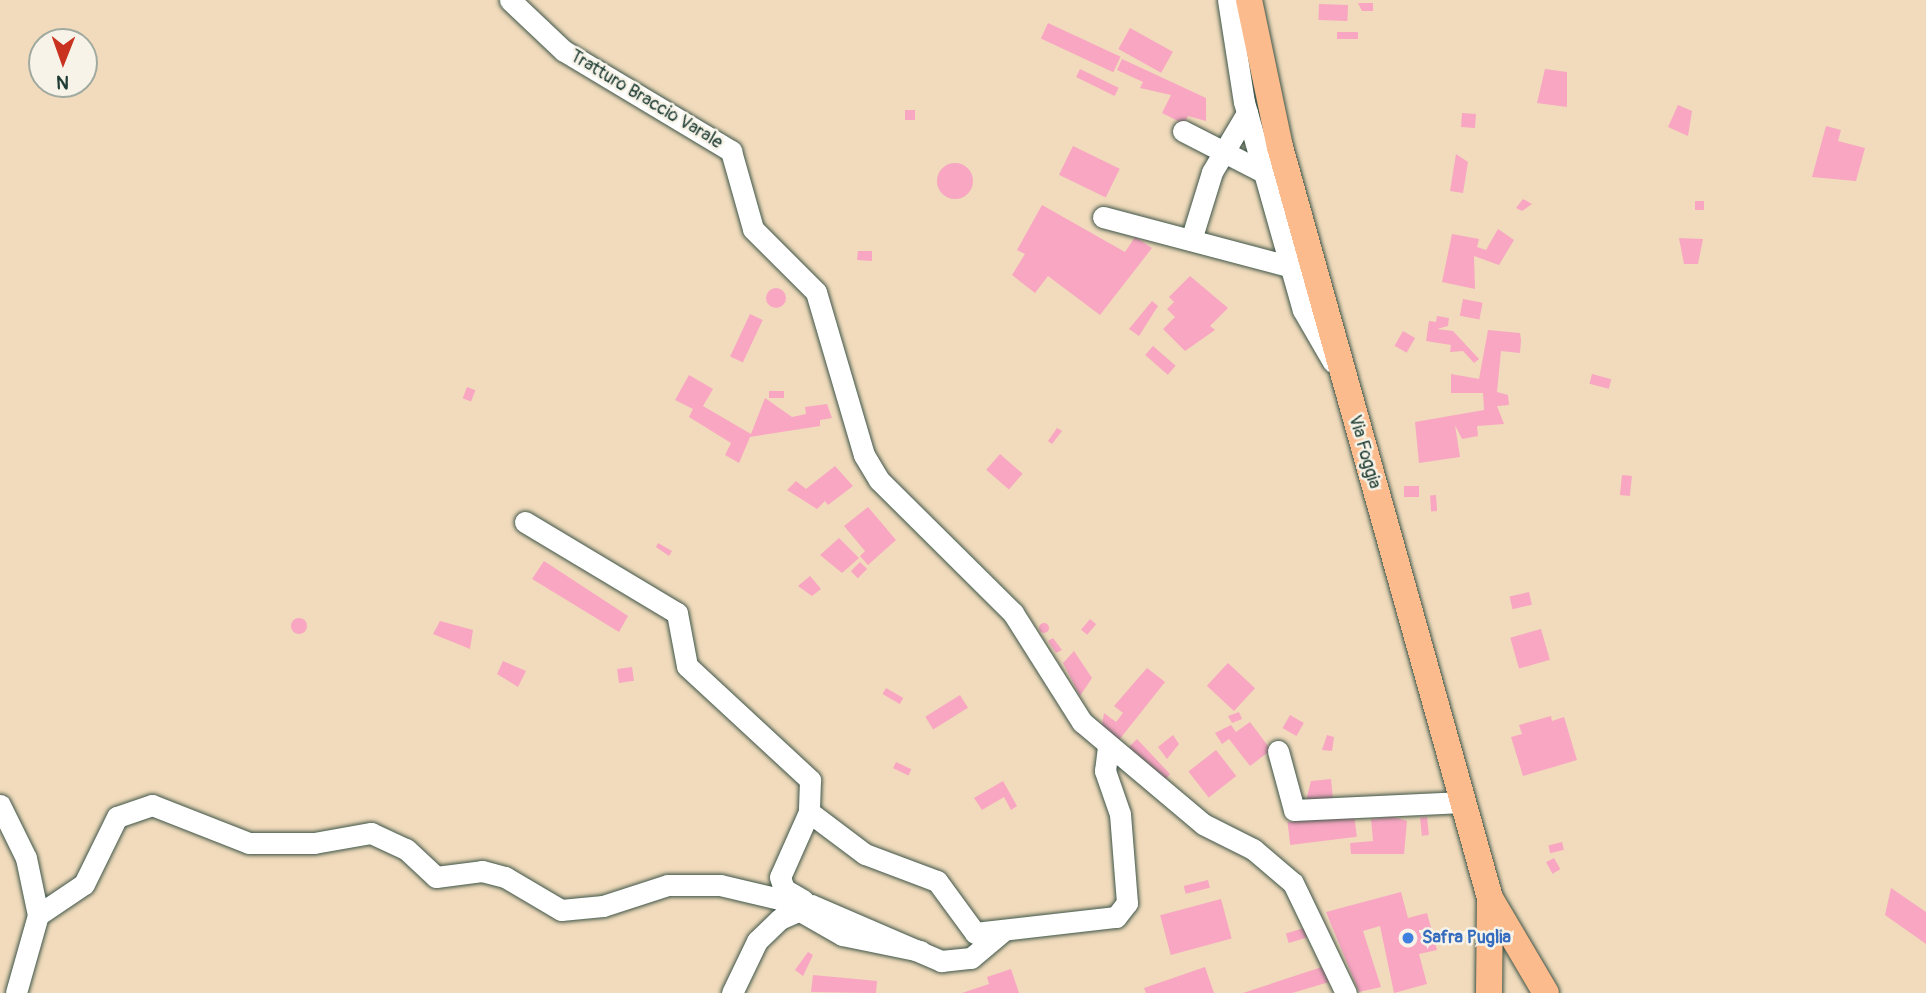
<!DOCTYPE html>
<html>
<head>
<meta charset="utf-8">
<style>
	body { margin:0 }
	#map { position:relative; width:1926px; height:993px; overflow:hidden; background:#f1dbbc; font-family:Pangolin,sans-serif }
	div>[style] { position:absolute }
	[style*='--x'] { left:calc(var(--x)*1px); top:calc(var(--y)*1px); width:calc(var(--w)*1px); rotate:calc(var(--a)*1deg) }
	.building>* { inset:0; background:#f8a6c2; transform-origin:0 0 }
	.round { border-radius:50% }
	.roads { filter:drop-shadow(0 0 2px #3e5548) drop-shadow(0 0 2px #3e5548) }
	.minor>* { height:21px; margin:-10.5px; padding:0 10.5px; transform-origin:10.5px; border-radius:10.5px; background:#fff }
	.major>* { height:26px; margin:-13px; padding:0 13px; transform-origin:13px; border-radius:13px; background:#fbbb8d }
	.dots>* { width:19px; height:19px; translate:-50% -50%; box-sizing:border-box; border:4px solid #f7f3e8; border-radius:50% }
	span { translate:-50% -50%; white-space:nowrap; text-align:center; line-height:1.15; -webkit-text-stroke:5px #f7f3e8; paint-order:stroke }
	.street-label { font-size:18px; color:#1f3d34 }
	.shop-label { font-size:18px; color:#366cbe; font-weight:700 }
	.left { translate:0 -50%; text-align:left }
	.north { position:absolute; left:28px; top:28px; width:70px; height:70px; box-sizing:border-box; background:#f7f3e8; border:2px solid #a1aaa0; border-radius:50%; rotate:181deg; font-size:19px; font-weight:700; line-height:28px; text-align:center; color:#1f3d34 }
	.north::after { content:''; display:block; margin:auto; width:24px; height:32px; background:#c8321e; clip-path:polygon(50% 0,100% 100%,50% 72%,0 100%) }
</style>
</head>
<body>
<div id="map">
	<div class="building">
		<div style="clip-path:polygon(1358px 3px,1373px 3px,1373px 11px,1362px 11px)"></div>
		<div style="left:1319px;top:4px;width:29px;height:16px;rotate:2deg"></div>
		<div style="left:1048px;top:23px;width:80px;height:17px;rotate:25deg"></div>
		<div style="left:1130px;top:28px;width:49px;height:24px;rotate:29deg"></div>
		<div style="left:1337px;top:32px;width:21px;height:7px"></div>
		<div style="clip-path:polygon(1122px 59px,1206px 98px,1206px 121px,1188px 116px,1184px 124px,1162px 113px,1171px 95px,1140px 88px,1143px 82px,1117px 70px)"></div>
		<div style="left:1080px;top:69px;width:43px;height:9px;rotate:26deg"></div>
		<div style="clip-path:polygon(1545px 69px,1567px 72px,1567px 107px,1537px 103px)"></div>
		<div style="clip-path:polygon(1678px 105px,1692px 111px,1688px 136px,1668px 127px)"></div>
		<div style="left:905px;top:110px;width:10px;height:10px"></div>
		<div style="left:1462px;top:113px;width:14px;height:14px;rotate:4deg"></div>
		<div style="clip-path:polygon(1826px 126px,1841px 130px,1838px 141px,1865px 148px,1856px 181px,1812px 177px)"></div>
		<div style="left:1073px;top:146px;width:52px;height:32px;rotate:26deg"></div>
		<div style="clip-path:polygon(1456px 154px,1468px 162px,1463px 193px,1450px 191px)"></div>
		<div class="round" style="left:937px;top:163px;width:36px;height:36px"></div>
		<div style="clip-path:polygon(1523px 199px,1532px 204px,1522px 211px,1516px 208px)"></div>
		<div style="left:1695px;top:201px;width:9px;height:9px"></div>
		<div style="clip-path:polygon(1042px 205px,1125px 252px,1135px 237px,1152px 248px,1100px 315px,1048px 276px,1035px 293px,1012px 275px,1025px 254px,1017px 250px)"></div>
		<div style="clip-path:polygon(1498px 229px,1514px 240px,1499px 265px,1474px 256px,1475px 289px,1442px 282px,1452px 234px,1479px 239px,1477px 247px,1486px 250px)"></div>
		<div style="clip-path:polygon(1679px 238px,1703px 239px,1698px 264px,1684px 264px)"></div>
		<div style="clip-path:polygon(858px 251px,872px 251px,872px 261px,857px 260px)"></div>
		<div style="clip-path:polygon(1190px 276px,1228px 308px,1210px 326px,1215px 330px,1185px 351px,1163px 329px,1175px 317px,1167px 309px,1174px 302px,1169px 297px)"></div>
		<div class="round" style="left:766px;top:288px;width:20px;height:20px"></div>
		<div style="left:1463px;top:299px;width:20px;height:17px;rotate:11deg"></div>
		<div style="clip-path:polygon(1152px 301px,1158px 306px,1139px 336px,1129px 329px)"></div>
		<div style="left:750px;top:314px;width:14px;height:47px;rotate:25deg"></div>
		<div style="clip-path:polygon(1437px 316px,1449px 318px,1448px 326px,1437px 329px,1453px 331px,1479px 359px,1474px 363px,1463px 351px,1450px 352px,1451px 345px,1426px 341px,1429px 321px,1436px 322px)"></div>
		<div style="clip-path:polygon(1488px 330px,1520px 333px,1521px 340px,1520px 353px,1501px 351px,1497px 392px,1508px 395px,1509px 405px,1497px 406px,1504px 424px,1477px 426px,1478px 436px,1462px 439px,1455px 425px,1460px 457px,1419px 463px,1415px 422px,1484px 410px,1483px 393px,1451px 393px,1451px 374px,1479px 379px)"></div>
		<div style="left:1403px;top:331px;width:14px;height:17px;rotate:30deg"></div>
		<div style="left:1153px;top:346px;width:30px;height:12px;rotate:41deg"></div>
		<div style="left:1592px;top:374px;width:20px;height:10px;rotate:15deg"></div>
		<div style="clip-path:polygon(689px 375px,713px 389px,703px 406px,751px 434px,765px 398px,792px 417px,806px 414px,805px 407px,827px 404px,832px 418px,820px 420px,820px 426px,750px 437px,739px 463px,725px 455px,731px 443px,689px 417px,693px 409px,675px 400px)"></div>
		<div style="left:467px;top:387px;width:9px;height:12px;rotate:21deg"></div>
		<div style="left:784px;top:391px;width:7px;height:15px;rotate:90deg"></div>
		<div style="clip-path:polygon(1057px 428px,1062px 431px,1052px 444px,1048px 441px)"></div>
		<div style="left:1000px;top:454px;width:30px;height:21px;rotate:41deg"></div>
		<div style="clip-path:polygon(835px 466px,853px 486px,828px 505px,825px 501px,817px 509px,787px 490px,796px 481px,806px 489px)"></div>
		<div style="left:1622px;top:475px;width:10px;height:20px;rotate:6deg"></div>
		<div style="left:1404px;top:486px;width:15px;height:11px"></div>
		<div style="left:1436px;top:495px;width:16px;height:6px;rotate:86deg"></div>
		<div style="clip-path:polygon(868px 507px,896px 540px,868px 565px,860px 556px,865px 551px,844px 526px)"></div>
		<div style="clip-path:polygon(839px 538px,859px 558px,842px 573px,820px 555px)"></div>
		<div style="clip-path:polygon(658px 543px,672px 551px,669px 556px,656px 547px)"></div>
		<div style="clip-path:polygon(544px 561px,628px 616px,619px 632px,532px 579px)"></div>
		<div style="left:860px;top:562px;width:10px;height:13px;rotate:45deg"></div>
		<div style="clip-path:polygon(810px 576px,821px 589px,812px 596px,798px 586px)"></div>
		<div style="left:1529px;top:592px;width:13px;height:20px;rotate:77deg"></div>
		<div class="round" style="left:291px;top:618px;width:16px;height:16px"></div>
		<div style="left:1090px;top:619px;width:8px;height:14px;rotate:40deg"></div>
		<div style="clip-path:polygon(440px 621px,473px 630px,470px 649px,433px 634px)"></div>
		<div class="round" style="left:1039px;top:623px;width:10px;height:10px"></div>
		<div style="left:1541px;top:629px;width:32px;height:32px;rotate:74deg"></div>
		<div style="clip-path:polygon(1053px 638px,1062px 650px,1056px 653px,1048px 641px)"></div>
		<div style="clip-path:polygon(1074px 651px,1092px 678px,1080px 696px,1063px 663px)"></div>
		<div style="clip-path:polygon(503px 661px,526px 671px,518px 687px,497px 674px)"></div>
		<div style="left:1228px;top:663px;width:37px;height:31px;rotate:43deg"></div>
		<div style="left:632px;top:667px;width:14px;height:15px;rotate:82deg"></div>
		<div style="clip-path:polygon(1147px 668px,1165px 682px,1119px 740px,1102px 725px,1104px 713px,1116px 722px,1123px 713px,1114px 706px)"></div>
		<div style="left:886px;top:688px;width:20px;height:7px;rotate:30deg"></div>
		<div style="left:960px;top:695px;width:15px;height:41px;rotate:58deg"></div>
		<div style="clip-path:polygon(1239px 712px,1242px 719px,1232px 723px,1228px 716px)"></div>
		<div style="left:1290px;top:715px;width:16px;height:15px;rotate:30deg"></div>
		<div style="clip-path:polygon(1551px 716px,1552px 721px,1564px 717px,1577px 760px,1523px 776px,1511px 737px,1522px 734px,1519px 725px)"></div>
		<div style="clip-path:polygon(1250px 722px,1271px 750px,1250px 766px,1229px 739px,1222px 744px,1215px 733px,1231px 725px,1236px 732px)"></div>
		<div style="clip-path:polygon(1173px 735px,1179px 744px,1167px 759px,1158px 747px)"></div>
		<div style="clip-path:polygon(1327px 735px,1334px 737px,1332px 751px,1322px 750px)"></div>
		<div style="clip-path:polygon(1137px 739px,1170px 774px,1166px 779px,1129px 747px)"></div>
		<div style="left:1216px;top:750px;width:33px;height:35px;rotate:52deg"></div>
		<div style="left:896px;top:762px;width:17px;height:7px;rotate:25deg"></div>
		<div style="clip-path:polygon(1331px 779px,1333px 800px,1306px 801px,1311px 781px)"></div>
		<div style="clip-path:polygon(1003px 781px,1017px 806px,1011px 810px,1004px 797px,982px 810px,974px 798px)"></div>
		<div style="left:1354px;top:814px;width:23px;height:67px;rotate:83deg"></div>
		<div style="clip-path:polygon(1394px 817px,1407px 821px,1404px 854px,1351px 854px,1350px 843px,1373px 841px,1371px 819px)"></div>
		<div style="left:1427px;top:817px;width:18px;height:7px;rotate:84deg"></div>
		<div style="left:1562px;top:842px;width:8px;height:14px;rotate:76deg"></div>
		<div style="left:1554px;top:858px;width:13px;height:9px;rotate:61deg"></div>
		<div style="left:1208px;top:880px;width:8px;height:25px;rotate:76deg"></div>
		<div style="clip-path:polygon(1891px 888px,1926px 912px,1926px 944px,1885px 915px)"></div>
		<div style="clip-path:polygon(1401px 892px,1408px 918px,1427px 913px,1437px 950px,1419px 954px,1427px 984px,1394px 993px,1380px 926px,1363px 931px,1381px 987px,1359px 992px,1326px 912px)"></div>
		<div style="left:1221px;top:899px;width:41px;height:63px;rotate:75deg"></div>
		<div style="left:1304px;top:928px;width:10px;height:19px;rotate:73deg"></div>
		<div style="clip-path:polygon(808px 952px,813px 955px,803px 976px,795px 970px)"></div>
		<div style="clip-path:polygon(1328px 965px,1336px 980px,1292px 993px,1243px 993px)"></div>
		<div style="clip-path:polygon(1205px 967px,1214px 993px,1146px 993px,1144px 988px)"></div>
		<div style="clip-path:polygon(1011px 969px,1019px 993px,962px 993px,989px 984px,987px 977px)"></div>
		<div style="clip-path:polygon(813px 975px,877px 981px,876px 993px,811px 992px)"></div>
	</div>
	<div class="roads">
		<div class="minor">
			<div style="--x:510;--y:0;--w:74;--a:43.4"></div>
			<div style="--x:564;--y:51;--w:195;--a:30.9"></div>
			<div style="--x:731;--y:151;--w:81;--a:74.2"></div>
			<div style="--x:753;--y:229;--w:89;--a:45"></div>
			<div style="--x:816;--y:292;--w:170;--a:73.6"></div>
			<div style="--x:864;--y:455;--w:29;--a:59"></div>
			<div style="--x:879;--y:480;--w:189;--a:44.8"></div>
			<div style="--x:1013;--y:613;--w:129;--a:57.7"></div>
			<div style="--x:1082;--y:722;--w:158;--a:40.1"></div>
			<div style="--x:1203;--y:824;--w:56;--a:26.6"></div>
			<div style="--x:1253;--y:849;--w:52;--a:40.4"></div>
			<div style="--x:1293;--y:883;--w:122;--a:64.3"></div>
			<div style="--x:1228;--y:0;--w:103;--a:81.1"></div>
			<div style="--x:1244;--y:102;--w:216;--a:74.2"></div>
			<div style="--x:1303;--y:310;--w:60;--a:60"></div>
			<div style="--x:1183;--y:131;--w:92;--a:27.1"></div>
			<div style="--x:1103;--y:217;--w:196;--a:14.8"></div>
			<div style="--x:1191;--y:240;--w:71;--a:-72.8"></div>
			<div style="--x:1212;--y:172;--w:69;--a:-59.3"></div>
			<div style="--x:525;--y:522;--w:177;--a:30.9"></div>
			<div style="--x:677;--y:613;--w:54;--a:79.3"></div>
			<div style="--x:687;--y:666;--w:168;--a:42.8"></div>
			<div style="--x:810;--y:780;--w:32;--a:92"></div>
			<div style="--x:809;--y:812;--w:71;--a:114"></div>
			<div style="--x:780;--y:877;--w:13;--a:72"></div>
			<div style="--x:784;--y:889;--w:22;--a:30"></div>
			<div style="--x:1278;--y:751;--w:61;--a:74.8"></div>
			<div style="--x:1294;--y:810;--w:169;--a:-2.7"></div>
			<div style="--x:0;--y:805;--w:59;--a:63.9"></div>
			<div style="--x:26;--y:858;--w:58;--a:78.1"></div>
			<div style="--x:38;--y:915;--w:81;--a:105.8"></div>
			<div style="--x:809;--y:812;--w:70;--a:36.9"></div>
			<div style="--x:865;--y:854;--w:77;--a:20.6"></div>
			<div style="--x:937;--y:881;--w:64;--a:53.8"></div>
			<div style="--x:975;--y:933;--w:142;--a:-6.5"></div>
			<div style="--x:1116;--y:917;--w:18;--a:-52"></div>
			<div style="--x:1127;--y:903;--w:89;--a:-94.5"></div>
			<div style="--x:1120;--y:814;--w:46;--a:-109.2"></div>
			<div style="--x:1105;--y:771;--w:26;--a:-83"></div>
			<div style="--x:38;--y:915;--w:55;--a:-34"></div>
			<div style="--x:84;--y:884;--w:75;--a:-63.8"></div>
			<div style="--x:117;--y:817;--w:37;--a:-19"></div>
			<div style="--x:152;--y:805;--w:104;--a:21.4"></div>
			<div style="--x:249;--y:843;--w:65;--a:0"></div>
			<div style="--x:314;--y:843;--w:58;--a:-10"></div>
			<div style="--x:371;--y:833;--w:38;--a:25"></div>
			<div style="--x:406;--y:849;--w:41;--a:43"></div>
			<div style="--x:436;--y:877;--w:46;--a:-7.4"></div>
			<div style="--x:482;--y:871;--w:24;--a:15"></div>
			<div style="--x:505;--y:877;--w:65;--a:30.5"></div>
			<div style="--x:561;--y:910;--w:42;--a:-5.4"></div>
			<div style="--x:603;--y:906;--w:68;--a:-17.9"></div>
			<div style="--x:668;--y:885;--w:52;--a:0"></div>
			<div style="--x:720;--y:885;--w:61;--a:13.3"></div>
			<div style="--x:779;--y:899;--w:73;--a:29.7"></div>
			<div style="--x:842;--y:935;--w:80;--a:11.6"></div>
			<div style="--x:732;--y:993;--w:58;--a:-64.3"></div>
			<div style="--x:757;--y:941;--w:32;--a:-44"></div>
			<div style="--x:780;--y:919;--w:34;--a:-24"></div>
			<div style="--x:811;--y:905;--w:142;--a:23.3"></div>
			<div style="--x:941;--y:961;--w:30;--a:-6"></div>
			<div style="--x:971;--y:958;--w:40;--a:-40"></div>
		</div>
		<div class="major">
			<div style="--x:1249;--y:0;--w:150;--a:78.1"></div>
			<div style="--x:1280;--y:147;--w:780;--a:74.38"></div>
			<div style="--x:1490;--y:898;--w:95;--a:90.6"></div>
			<div style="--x:1490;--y:898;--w:110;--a:59.5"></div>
		</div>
	</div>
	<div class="dots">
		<div style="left:1408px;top:938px;background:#3f7fe0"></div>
	</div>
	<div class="street-label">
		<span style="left:646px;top:100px;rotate:31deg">Tratturo Braccio Varale</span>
		<span style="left:1364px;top:452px;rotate:74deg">Via Foggia</span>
	</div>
	<div class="shop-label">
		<span class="left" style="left:1422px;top:938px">Safra Puglia</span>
	</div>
	<div class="north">N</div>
</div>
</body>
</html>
